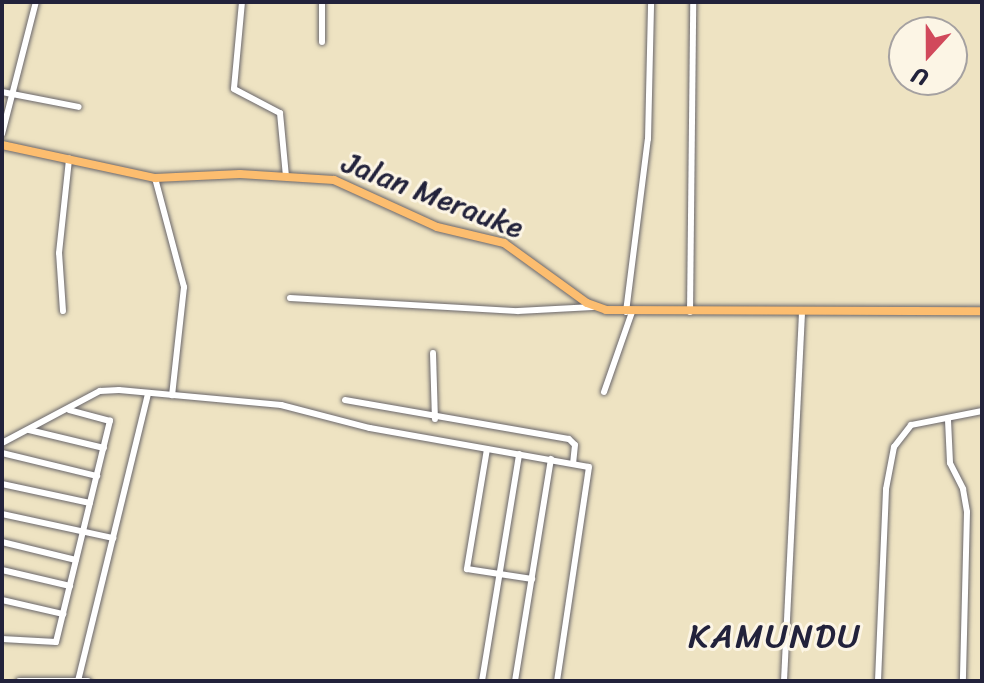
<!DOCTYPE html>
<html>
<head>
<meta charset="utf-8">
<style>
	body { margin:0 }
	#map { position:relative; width:984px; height:683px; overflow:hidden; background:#eee3c2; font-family:Sriracha,sans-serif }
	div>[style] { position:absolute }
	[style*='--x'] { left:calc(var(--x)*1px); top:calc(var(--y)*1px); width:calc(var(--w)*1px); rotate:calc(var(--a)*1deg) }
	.roads { filter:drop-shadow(0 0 2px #69666a) drop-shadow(0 0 2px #69666a) }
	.minor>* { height:6px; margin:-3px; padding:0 3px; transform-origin:3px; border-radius:3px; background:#fff }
	.highway>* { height:8px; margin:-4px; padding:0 4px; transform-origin:4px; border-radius:4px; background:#fcbd6f }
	span { translate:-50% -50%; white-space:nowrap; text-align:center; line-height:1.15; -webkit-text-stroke:6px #fcf5e5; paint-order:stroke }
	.street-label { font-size:30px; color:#22223b }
	.quarter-label { font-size:34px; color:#22223b; letter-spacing:2px }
	.frame { position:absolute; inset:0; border:4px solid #22223b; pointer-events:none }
	.north { position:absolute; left:888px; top:16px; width:80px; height:80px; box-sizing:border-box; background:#fcf5e5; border:2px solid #a5a1a1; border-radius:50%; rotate:201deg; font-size:22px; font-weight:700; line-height:32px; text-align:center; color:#22223b }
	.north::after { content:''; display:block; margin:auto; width:28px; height:36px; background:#d1495b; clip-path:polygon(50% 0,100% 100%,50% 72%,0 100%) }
</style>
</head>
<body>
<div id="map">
	<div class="roads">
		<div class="minor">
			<div style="--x:242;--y:2;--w:87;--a:95.3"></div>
			<div style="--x:234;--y:89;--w:52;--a:27.6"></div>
			<div style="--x:280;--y:113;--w:63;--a:84.6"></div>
			<div style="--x:322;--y:42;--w:40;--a:-90"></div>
			<div style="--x:2;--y:92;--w:78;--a:11"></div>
			<div style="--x:2;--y:134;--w:136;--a:-75.6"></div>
			<div style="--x:155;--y:178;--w:113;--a:75.1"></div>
			<div style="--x:184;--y:287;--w:109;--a:96.3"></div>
			<div style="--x:290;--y:298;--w:228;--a:3.3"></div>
			<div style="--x:518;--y:311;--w:75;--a:-3.1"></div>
			<div style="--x:63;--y:311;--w:58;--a:-93.9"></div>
			<div style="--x:59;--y:253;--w:95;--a:-83.9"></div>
			<div style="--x:626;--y:312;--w:174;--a:-82.8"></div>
			<div style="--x:648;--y:139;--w:137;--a:-88.7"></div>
			<div style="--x:690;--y:312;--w:310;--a:-89.4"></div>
			<div style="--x:433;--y:353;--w:66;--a:88.3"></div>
			<div style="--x:604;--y:392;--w:85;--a:-70.7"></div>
			<div style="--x:345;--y:400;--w:227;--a:9.9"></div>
			<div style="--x:569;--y:439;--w:8;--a:45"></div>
			<div style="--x:575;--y:445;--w:18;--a:96"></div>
			<div style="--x:948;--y:420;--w:43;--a:87.3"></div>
			<div style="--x:950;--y:463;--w:29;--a:63"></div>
			<div style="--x:963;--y:489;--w:23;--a:80"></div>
			<div style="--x:967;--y:512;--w:169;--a:91.4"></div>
			<div style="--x:29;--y:430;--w:77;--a:13.5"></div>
			<div style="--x:2;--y:443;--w:111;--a:-28"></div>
			<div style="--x:100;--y:391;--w:19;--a:-3"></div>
			<div style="--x:119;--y:390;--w:163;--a:5.3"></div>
			<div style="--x:281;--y:405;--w:92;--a:14.5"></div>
			<div style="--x:370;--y:428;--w:222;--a:10.1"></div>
			<div style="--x:589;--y:467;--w:216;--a:98.5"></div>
			<div style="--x:487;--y:449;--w:122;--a:99.5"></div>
			<div style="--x:467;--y:569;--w:66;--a:8.7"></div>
			<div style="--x:2;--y:453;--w:98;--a:13.6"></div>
			<div style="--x:2;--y:484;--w:90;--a:12.2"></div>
			<div style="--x:2;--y:514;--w:114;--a:12.2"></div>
			<div style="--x:2;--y:542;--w:76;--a:13.7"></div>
			<div style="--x:2;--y:570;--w:70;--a:13.2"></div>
			<div style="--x:2;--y:600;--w:63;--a:12.9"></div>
			<div style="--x:2;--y:639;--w:54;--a:3.2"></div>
			<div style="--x:56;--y:642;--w:228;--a:-76.3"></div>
			<div style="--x:110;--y:421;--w:42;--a:-165"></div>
			<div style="--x:19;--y:681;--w:69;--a:0"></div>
			<div style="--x:78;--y:681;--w:295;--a:-76.3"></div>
			<div style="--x:482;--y:681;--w:230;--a:-80.7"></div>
			<div style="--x:515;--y:681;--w:225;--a:-80.8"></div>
			<div style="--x:784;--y:681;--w:369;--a:-87.2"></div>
			<div style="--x:878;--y:681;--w:192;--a:-87.6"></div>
			<div style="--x:886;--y:489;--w:43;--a:-79.2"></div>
			<div style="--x:894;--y:447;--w:28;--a:-52"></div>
			<div style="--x:911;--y:425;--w:72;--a:-11.2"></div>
		</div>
		<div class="highway">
			<div style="--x:2;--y:145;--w:157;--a:12.2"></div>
			<div style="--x:155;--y:178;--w:85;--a:-2.7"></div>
			<div style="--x:240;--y:174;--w:94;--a:3.7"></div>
			<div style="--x:334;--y:180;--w:113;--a:24.5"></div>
			<div style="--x:437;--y:227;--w:69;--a:13.4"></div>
			<div style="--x:504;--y:243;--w:102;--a:35.9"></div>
			<div style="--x:587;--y:303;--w:20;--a:20"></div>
			<div style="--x:606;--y:310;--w:376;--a:0.2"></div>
		</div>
	</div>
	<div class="street-label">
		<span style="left:433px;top:195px;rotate:21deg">Jalan Merauke</span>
	</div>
	<div class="quarter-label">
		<span style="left:775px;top:637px">KAMUNDU</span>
	</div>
	<div class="frame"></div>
	<div class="north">U</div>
</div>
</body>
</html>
